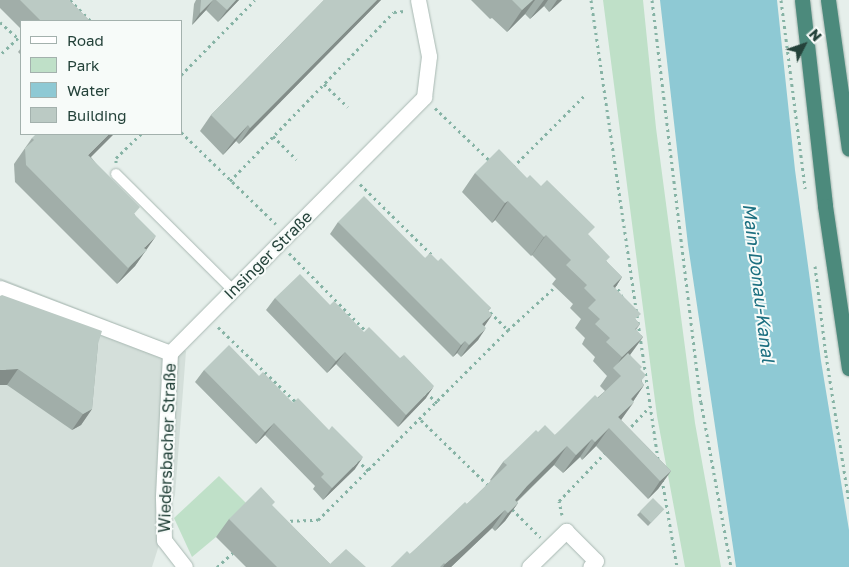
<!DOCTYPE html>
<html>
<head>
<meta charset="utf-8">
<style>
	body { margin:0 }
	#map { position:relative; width:849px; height:567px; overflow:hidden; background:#e6efeb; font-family:"Golos Text",sans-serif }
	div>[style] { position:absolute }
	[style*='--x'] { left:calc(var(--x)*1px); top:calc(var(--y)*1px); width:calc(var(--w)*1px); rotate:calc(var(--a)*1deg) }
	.built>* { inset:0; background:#d4dfda }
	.green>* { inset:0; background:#bfe0c8 }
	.water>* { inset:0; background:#8ec9d4 }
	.path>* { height:3px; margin-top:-1.5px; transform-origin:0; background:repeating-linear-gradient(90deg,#86b3a5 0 2.5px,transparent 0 6.5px) }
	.roads { filter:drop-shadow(0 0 1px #a8b8b2) drop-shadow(0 0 1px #a8b8b2) }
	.service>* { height:10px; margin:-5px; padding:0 5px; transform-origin:5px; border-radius:5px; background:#fff }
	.minor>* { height:15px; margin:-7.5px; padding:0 7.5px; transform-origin:7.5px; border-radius:7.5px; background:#fff }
	.trunk>* { height:15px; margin:-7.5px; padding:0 7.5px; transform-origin:7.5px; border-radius:7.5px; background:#4c8a7c }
	.wall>* { inset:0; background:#a1aea9 }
	.shaded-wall>* { inset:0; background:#838d89 }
	.building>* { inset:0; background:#bbcac4; transform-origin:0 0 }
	span { translate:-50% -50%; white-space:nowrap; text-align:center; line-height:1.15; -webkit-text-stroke:4px #f7fbf9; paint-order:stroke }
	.street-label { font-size:16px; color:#24423a }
	.water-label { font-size:18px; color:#1c6f80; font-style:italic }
	.legend { position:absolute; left:20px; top:20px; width:162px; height:115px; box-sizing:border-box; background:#f7fbf9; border:1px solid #a3b1ad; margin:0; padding:6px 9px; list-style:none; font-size:15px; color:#24423a }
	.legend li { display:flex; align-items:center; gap:10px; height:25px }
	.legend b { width:25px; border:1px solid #a3b1ad }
	.north { position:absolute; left:779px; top:20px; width:50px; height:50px; -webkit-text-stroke:4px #f7fbf9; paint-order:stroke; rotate:49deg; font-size:14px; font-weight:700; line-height:20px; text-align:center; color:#24423a }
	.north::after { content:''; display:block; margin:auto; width:18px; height:22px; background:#24423a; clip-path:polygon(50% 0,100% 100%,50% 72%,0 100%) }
</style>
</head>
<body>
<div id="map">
	<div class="built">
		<div style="clip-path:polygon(0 278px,186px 351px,175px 495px,152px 567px,0 567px)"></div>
	</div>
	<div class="green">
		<div style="clip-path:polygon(603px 0,643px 0,656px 128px,695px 423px,721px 567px,685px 567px,657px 416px)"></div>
		<div style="clip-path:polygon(219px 476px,248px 505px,216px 537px,192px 557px,174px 518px)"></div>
	</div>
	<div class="water">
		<div style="clip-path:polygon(660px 0,777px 0,795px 170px,821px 361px,849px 530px,849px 567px,736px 567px,688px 245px)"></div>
	</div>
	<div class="path">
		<div style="--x:70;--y:0;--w:30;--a:45"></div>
		<div style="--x:591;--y:0;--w:465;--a:81.7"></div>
		<div style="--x:652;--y:0;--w:405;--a:83.1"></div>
		<div style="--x:701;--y:402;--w:168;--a:79.7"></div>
		<div style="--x:781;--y:0;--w:190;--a:82.7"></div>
		<div style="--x:0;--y:22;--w:24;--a:42"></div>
		<div style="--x:18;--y:38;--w:25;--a:137"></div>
		<div style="--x:181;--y:75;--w:105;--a:-45.4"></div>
		<div style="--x:324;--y:84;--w:33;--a:44"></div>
		<div style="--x:435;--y:108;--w:76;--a:43.9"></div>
		<div style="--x:181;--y:132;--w:132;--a:44.1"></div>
		<div style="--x:273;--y:136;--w:33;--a:45"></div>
		<div style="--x:116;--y:163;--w:5;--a:-90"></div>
		<div style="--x:116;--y:158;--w:35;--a:-44"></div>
		<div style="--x:513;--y:167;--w:100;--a:-45"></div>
		<div style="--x:230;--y:181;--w:235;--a:-45.9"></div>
		<div style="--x:394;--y:12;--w:11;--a:-5"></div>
		<div style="--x:360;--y:184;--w:101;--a:44.6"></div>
		<div style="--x:289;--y:253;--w:111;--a:45.4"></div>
		<div style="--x:815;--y:266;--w:90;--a:83"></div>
		<div style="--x:826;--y:355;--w:149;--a:81.1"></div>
		<div style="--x:615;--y:283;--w:16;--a:63"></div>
		<div style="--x:490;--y:312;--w:25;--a:45"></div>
		<div style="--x:218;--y:327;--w:108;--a:43.9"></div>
		<div style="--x:426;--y:392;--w:16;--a:45"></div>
		<div style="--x:421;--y:420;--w:96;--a:44.2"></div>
		<div style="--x:627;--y:431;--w:33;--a:-47"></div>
		<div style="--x:357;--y:460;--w:16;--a:43"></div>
		<div style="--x:662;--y:479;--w:89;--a:80.3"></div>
		<div style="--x:512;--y:509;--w:40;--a:45"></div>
		<div style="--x:562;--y:515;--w:14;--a:-102"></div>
		<div style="--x:559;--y:501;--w:66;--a:-46.2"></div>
		<div style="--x:284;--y:521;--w:34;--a:-2"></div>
		<div style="--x:318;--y:520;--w:269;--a:-45"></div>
		<div style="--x:508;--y:330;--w:64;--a:-42.5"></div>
		<div style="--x:217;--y:567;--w:24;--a:-42"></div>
	</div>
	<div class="roads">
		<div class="service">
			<div style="--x:116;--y:174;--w:165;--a:44.8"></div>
		</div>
		<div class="minor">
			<div style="--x:0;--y:288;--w:182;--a:20.9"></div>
			<div style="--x:170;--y:353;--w:361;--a:-45.2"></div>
			<div style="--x:424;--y:97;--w:41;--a:-83"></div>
			<div style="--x:429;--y:56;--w:57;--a:-101.1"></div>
			<div style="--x:170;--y:353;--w:145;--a:92.8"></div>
			<div style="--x:163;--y:498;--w:42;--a:88.6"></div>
			<div style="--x:164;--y:540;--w:34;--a:52"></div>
			<div style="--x:529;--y:567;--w:52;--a:-44.2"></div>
			<div style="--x:566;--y:531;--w:42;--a:45"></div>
			<div style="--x:596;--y:561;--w:8;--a:135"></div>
		</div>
		<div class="trunk">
			<div style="--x:802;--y:0;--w:207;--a:83.6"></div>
			<div style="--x:825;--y:206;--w:164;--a:81.6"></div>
			<div style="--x:828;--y:0;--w:150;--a:82"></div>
		</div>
	</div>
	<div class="wall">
		<div style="clip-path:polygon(0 0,69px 0,90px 21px,21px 21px,21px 29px,0 8px)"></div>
		<div style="clip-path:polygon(196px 0,239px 0,218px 22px,206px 10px,192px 25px,194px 4px)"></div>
		<div style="clip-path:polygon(324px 0,381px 0,239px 144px,236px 141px,223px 155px,200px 131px,211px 115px)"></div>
		<div style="clip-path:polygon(471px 0,562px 0,549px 12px,544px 6px,530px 19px,525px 14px,507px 32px,492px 18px,490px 19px)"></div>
		<div style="clip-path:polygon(21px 48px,21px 55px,18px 52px)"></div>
		<div style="clip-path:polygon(32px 138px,91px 157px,135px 215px,146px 250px,135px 266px,117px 284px,15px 182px,14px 164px)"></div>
		<div style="clip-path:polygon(475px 173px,527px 178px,589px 236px,607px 262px,622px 277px,615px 288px,636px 320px,640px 324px,636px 330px,643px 337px,630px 355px,640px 369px,642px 382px,644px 385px,621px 420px,671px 471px,658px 489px,648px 499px,596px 446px,582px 460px,580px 457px,563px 473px,554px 465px,517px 502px,518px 503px,505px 521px,495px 531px,492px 528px,451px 567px,391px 567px,410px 554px,467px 504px,491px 481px,490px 480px,503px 462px,538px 432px,555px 435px,605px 391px,600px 386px,607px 376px,593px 361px,595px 357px,582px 344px,585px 338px,575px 328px,581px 319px,570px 308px,573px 304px,552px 284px,556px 279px,532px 255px,531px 256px,495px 220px,492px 223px,462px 192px)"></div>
		<div style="clip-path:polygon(338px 222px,425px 258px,438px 261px,491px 308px,488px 311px,492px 315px,484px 326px,478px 340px,461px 357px,457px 353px,453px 357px,330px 234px)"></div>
		<div style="clip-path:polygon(0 296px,98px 344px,92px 409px,81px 425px,72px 430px,7px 385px)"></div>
		<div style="clip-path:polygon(275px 298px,330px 305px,426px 398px,398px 427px,336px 364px,327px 373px,266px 310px)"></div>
		<div style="clip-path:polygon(204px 370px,259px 376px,293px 403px,355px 469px,323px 500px,313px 489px,315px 486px,265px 435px,256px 444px,195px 382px)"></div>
		<div style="clip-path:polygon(272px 506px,330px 564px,366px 567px,246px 567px,216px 537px,229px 519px)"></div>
		<div style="clip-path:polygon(664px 509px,648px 526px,637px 515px,640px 512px)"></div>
	</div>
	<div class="shaded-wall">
		<div style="clip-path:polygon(213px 0,206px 10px,192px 25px,200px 13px)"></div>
		<div style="clip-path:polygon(236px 0,239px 0,218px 22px,227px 10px)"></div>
		<div style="clip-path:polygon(377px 0,381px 0,239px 144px,250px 128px)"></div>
		<div style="clip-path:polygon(533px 0,535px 0,525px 14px,507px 32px,522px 10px)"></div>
		<div style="clip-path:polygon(544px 0,548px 0,544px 6px,530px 19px)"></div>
		<div style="clip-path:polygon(557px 0,562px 0,549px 12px)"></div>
		<div style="clip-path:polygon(248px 125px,236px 141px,223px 155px,235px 139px)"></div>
		<div style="clip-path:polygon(109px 134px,114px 134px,77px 171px,88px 155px)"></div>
		<div style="clip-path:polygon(508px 201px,495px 220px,492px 223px,505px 203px)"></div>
		<div style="clip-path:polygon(546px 235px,532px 255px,531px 256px,544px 237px)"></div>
		<div style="clip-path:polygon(156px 236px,135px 266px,117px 284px,144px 248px)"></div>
		<div style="clip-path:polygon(622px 277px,609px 297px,613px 286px)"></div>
		<div style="clip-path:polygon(492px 315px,484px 327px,482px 324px)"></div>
		<div style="clip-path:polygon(486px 328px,478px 340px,461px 357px,469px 345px)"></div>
		<div style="clip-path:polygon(643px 337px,629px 356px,614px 369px,622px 357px)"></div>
		<div style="clip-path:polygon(465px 341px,457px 353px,453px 357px,461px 345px)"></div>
		<div style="clip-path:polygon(345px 352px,336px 364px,327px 373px,336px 361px)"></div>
		<div style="clip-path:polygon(18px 369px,7px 385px,0 385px,0 370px)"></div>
		<div style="clip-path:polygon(644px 385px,632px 403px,631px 399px)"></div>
		<div style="clip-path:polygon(434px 386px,426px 398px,398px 427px,406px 415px)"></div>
		<div style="clip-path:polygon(634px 402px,621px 420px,618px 417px)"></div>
		<div style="clip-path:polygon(92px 409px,81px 425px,72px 430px,83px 414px)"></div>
		<div style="clip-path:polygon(274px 423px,265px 435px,256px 444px,265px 432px)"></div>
		<div style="clip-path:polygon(609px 428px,596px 446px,582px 460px,595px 442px)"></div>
		<div style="clip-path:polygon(592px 439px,580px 457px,563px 473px,576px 455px)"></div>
		<div style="clip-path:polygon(567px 446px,554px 465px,514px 504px,515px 500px,527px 486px)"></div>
		<div style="clip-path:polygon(363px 457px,355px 469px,323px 500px,332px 488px)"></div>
		<div style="clip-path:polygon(671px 471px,658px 489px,648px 499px,660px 481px)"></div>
		<div style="clip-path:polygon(518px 503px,505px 521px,495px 531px,508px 513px)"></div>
		<div style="clip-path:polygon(505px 510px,492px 528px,451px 567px,443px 567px,445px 564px)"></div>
	</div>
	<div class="building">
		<div style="clip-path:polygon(20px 0,69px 0,90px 21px,41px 21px)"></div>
		<div style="clip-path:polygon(201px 0,213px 0,200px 13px)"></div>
		<div style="clip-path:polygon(216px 0,236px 0,227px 10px)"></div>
		<div style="clip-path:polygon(324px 0,377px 0,250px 128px,248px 125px,235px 139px,211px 115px)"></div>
		<div style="clip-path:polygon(512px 0,533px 0,522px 10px)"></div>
		<div style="clip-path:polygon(36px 134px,109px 134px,88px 155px,140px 207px,134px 214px,156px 236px,144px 248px,147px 250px,128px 268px,26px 165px,25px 148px,34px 140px,32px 138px)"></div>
		<div style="clip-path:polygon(499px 149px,527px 178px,530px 175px,541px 186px,547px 180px,595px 227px,588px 234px,610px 257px,606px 261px,622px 277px,613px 286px,641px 314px,635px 319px,640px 324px,635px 329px,643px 337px,622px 357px,606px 342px,610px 338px,595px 324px,600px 319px,588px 308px,596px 300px,584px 288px,587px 285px,566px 265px,571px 260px,546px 235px,544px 237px,508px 201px,505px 203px,475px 173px)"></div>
		<div style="clip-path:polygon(364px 196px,425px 258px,430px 253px,438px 261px,441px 258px,491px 308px,488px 310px,492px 315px,482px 324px,486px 328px,469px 345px,465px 341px,461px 345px,338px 222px)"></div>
		<div style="clip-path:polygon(300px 274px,330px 305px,334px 301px,364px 332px,369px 327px,400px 358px,404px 355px,434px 386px,406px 415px,345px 352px,336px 361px,275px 298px)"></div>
		<div style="clip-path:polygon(2px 295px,102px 331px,98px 344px,92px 409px,83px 414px,18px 369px,0 370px,0 296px)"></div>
		<div style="clip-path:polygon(229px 345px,259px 376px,263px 372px,293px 403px,298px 398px,329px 430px,332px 426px,363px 457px,332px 488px,321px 477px,324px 474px,274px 423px,265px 432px,204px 370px)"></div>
		<div style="clip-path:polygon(628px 353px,642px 367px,640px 369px,646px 375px,641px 381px,644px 385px,631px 399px,634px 402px,618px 417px,671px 471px,660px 481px,609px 428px,595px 442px,592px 439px,576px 455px,567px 446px,527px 486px,515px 500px,518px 503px,508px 513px,505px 510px,463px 549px,445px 564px,444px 563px,440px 567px,391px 567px,407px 551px,410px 554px,465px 502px,467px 504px,507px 465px,503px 462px,536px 430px,538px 432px,545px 425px,555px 435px,595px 395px,598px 398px,621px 376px,613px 368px)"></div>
		<div style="clip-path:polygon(261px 487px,275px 502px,272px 505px,330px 564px,346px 549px,366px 567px,277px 567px,229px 519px)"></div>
		<div style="left:653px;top:498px;width:16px;height:19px;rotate:45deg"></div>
	</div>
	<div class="street-label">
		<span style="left:268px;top:255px;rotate:-45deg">Insinger Straße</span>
		<span style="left:167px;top:448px;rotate:-88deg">Wiedersbacher Straße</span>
	</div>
	<div class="water-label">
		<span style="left:759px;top:283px;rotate:83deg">Main-Donau-Kanal</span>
	</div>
	<ul class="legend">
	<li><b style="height:6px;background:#fff"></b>Road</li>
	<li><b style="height:14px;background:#bfe0c8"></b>Park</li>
	<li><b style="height:14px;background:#8ec9d4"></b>Water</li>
	<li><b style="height:14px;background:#bbcac4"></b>Building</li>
	</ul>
	<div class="north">N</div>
</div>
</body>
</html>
